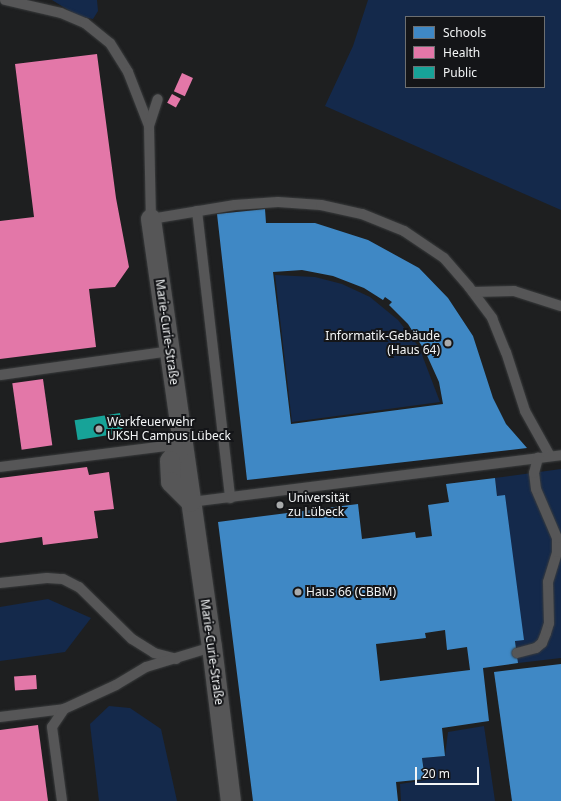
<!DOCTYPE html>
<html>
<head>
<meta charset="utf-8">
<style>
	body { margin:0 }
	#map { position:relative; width:561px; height:801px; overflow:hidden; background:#1e1f20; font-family:"Noto Sans",sans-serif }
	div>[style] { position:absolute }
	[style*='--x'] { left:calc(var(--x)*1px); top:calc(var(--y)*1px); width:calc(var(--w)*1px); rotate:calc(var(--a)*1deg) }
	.green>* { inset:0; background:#14294b }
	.schools>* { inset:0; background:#3f88c5 }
	.health>* { inset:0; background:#e377a8; transform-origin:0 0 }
	.public>* { inset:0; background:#17a398; transform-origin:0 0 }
	.roads { filter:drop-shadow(0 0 1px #3a3c3d) drop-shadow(0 0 1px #3a3c3d) }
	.lane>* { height:10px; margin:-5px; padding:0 5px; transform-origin:5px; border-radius:5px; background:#565657 }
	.street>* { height:20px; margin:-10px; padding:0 10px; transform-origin:10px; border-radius:10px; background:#565657 }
	.dots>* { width:11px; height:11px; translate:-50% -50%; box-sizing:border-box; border:2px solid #141518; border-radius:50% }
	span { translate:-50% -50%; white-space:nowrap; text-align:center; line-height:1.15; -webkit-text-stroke:4px #141518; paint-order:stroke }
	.street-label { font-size:12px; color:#f3f5f6 }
	.poi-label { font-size:12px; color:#f3f5f6 }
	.right { translate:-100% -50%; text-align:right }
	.left { translate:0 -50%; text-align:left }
	.legend { position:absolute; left:405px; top:16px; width:140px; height:72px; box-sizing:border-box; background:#141518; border:1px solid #6d6f71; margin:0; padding:5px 7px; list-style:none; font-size:12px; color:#f3f5f6 }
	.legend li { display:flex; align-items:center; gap:8px; height:20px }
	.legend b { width:20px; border:1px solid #6d6f71 }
	.scale { position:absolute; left:415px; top:767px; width:64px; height:18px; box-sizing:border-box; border:2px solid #f3f5f6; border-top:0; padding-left:5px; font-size:12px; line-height:14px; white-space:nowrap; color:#f3f5f6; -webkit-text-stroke:3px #141518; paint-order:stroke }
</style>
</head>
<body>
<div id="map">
	<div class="green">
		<div style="clip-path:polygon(52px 0,97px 0,98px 11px,93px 19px,78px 16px)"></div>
		<div style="clip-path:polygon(evenodd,368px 0,561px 0,561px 210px,325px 106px,353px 46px,368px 0,406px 17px,544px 17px,544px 87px,406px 87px,406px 17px)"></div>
		<div style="clip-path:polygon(275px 275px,315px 277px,342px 284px,370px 297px,398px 320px,419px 347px,440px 402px,292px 422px)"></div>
		<div style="clip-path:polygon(561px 469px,561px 658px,518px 663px,495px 478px)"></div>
		<div style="clip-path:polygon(48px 599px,91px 618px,65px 652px,0 661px,0 607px)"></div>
		<div style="clip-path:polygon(109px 706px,130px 708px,161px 729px,177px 801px,99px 801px,90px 724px)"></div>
		<div style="clip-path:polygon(484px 726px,495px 801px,401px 801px,400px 784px,426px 780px,422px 758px,445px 756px,448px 732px)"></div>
	</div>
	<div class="schools">
		<div style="clip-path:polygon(evenodd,265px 209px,266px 223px,315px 223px,368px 240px,419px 268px,448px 298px,473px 336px,493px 398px,506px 424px,527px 448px,247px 480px,217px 214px,265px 209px,302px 270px,333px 276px,364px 288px,383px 300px,385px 297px,392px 302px,389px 305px,408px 324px,425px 351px,439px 382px,443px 404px,291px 424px,273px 272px,302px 270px)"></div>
		<div style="clip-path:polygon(evenodd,495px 478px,497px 496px,505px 495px,524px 640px,515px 641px,518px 663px,483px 668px,489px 721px,442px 728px,445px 756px,422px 758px,425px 779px,396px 782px,398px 801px,253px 801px,218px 522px,358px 504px,362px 539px,415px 532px,416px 538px,432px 536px,428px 505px,449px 502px,446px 484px,495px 478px,445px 630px,447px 650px,467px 647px,470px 670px,380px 681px,376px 644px,426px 638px,425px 633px,445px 630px)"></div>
		<div style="clip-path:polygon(561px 664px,561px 801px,512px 801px,494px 672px)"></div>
	</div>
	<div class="health">
		<div style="clip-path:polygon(97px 54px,116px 198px,129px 267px,115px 287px,89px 289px,96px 347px,0 359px,0 221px,34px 217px,15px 64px)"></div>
		<div style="left:182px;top:73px;width:12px;height:20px;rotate:24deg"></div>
		<div style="left:172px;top:94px;width:10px;height:10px;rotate:29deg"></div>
		<div style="left:43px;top:379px;width:67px;height:31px;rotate:82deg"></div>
		<div style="clip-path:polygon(87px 467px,89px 475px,109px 472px,114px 509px,94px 511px,98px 538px,43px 545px,42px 537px,0 543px,0 478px)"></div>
		<div style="left:36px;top:675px;width:14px;height:22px;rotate:86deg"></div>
		<div style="clip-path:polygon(38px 725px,48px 801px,0 801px,0 730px)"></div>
	</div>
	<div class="public">
		<div style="left:120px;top:413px;width:20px;height:46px;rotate:81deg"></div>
	</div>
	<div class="roads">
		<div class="lane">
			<div style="--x:5;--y:0;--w:57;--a:13.1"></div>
			<div style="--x:61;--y:13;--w:26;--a:23"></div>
			<div style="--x:85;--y:23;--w:32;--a:39"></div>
			<div style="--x:110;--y:43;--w:34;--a:58"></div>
			<div style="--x:128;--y:72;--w:58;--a:68.7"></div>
			<div style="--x:149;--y:126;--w:93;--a:88.8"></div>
			<div style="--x:151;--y:219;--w:85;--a:-9.5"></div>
			<div style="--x:235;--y:205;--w:43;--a:-4"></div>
			<div style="--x:278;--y:202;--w:43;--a:4"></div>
			<div style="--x:321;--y:205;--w:42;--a:12.4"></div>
			<div style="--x:362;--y:214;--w:45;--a:22"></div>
			<div style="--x:404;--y:231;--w:48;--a:34"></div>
			<div style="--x:444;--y:258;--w:38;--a:49"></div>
			<div style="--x:469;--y:287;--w:39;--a:53"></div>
			<div style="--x:492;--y:318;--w:37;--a:68"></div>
			<div style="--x:506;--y:352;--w:62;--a:72.1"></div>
			<div style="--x:525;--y:411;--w:51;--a:60.9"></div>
			<div style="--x:149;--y:126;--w:28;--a:-72"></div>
			<div style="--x:197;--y:211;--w:289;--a:83.4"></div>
			<div style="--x:473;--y:292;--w:41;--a:-1.4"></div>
			<div style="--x:514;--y:291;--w:49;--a:17.7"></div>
			<div style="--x:0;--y:375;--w:172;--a:-8"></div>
			<div style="--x:0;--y:467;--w:184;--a:-7.2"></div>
			<div style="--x:191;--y:502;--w:373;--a:-7.2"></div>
			<div style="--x:0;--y:583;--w:47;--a:-6.1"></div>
			<div style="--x:47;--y:578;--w:16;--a:4"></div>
			<div style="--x:63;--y:579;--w:18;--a:27"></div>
			<div style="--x:79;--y:587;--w:74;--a:44.5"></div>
			<div style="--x:132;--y:639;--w:26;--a:32"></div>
			<div style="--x:154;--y:653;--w:23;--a:15"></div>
			<div style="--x:517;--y:653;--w:20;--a:-15"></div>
			<div style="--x:536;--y:648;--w:8;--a:-40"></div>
			<div style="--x:542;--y:643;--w:11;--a:-68"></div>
			<div style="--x:546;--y:633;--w:10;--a:-73"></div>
			<div style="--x:549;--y:623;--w:41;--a:-91.4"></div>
			<div style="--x:548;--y:582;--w:31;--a:-73"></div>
			<div style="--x:557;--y:552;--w:14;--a:-90"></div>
			<div style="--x:557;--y:538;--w:53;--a:-113.2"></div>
			<div style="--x:536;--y:489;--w:16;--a:-97"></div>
			<div style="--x:534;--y:473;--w:16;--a:-75"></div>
			<div style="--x:0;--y:717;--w:64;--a:-7.1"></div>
			<div style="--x:64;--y:709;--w:57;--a:-24.8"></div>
			<div style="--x:116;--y:685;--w:35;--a:-31"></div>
			<div style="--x:146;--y:667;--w:69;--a:-16.9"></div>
			<div style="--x:62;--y:801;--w:75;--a:-97.7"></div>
			<div style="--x:52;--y:727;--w:22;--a:-56"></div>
		</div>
		<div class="street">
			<div style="--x:151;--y:219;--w:432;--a:81.9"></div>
			<div style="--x:212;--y:647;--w:155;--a:83"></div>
			<div style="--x:183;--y:444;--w:21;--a:127"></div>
			<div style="--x:170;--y:461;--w:21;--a:87"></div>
			<div style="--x:171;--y:482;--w:28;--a:45"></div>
		</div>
	</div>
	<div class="dots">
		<div style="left:448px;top:343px;background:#a8aaab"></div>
		<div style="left:99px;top:429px;background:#a8aaab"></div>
		<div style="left:280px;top:505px;background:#a8aaab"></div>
		<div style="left:298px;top:592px;background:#a8aaab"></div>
	</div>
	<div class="street-label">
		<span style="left:167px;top:332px;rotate:82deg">Marie-Curie-Straße</span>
		<span style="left:212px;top:652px;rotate:82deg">Marie-Curie-Straße</span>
	</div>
	<div class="poi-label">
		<span class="right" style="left:440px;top:343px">Informatik-Gebäude<br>(Haus 64)</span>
		<span class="left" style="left:107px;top:429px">Werkfeuerwehr<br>UKSH Campus Lübeck</span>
		<span class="left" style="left:288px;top:505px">Universität<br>zu Lübeck</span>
		<span class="left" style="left:306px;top:592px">Haus 66 (CBBM)</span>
	</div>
	<ul class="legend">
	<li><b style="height:11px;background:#3f88c5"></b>Schools</li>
	<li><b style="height:11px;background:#e377a8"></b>Health</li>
	<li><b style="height:11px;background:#17a398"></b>Public</li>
	</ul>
	<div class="scale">20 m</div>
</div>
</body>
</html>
